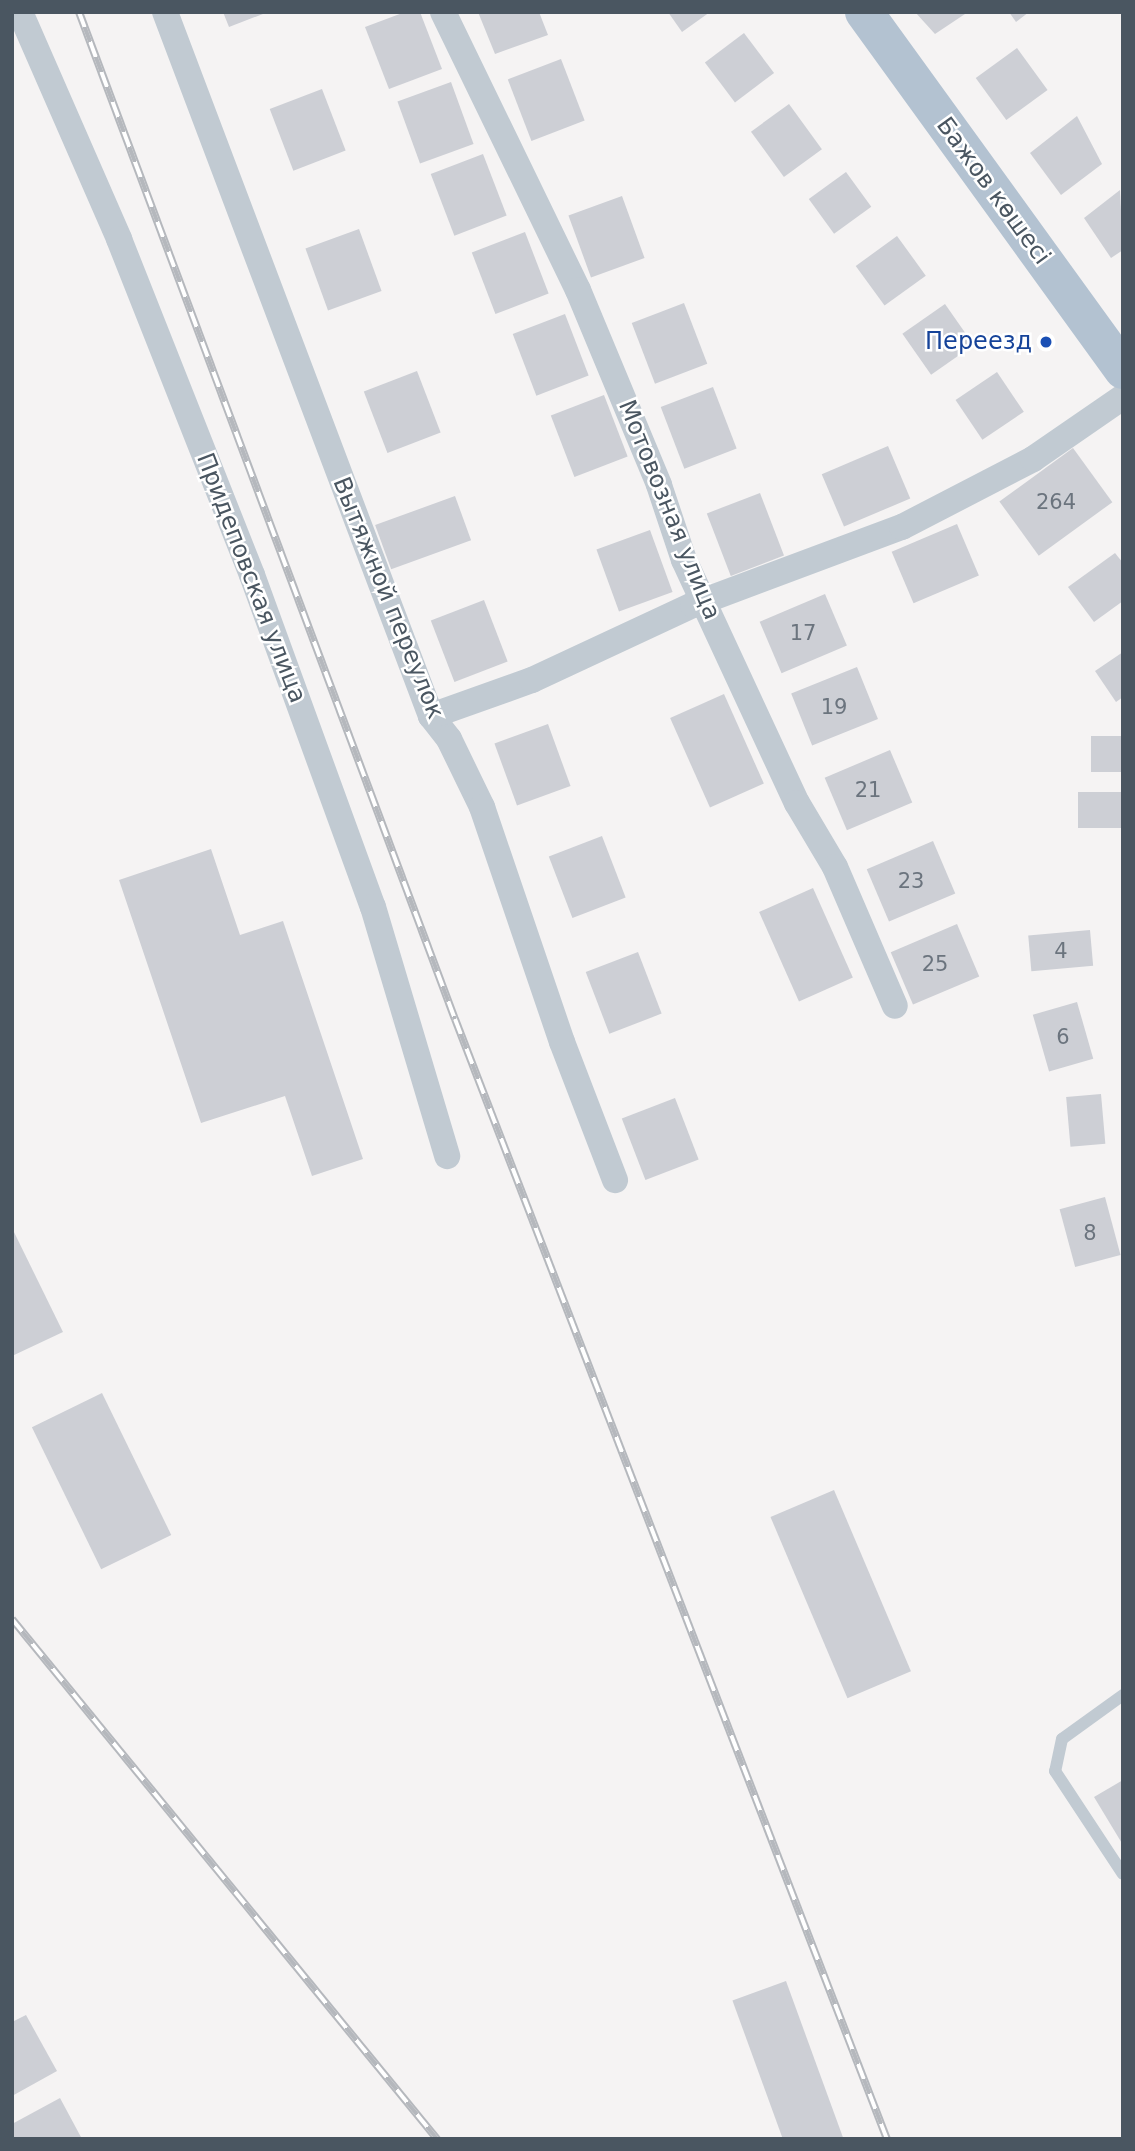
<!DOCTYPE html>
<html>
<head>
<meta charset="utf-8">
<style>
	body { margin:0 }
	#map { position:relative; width:1135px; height:2151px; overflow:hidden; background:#f5f3f3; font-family:"DejaVu Sans",sans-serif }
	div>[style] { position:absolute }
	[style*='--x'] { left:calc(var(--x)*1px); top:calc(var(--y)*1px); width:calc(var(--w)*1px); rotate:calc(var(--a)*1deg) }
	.building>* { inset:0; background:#cdcfd5; transform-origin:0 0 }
	.lane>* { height:12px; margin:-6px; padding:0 6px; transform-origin:6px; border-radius:6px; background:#c1cad2 }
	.street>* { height:26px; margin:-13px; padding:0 13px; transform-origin:13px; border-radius:13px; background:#c1cad2 }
	.primary>* { height:38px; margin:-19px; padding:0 19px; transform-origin:19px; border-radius:19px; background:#b3c2d1 }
	.rail>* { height:8px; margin-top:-4px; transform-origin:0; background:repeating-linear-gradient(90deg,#fff 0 16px,#b5b8bd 0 32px); box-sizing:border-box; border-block:2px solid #b5b8bd }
	.dots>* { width:19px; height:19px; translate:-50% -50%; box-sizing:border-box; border:4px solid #fff; border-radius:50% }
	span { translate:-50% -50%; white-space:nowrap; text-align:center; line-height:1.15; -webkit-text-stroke:5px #fff; paint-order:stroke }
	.number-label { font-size:21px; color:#6b747e }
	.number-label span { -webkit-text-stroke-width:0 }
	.street-label { font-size:24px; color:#4a5661 }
	.transit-label { font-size:24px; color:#164399 }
	.right { translate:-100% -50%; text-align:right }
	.frame { position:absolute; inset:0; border:14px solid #4a5661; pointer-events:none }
</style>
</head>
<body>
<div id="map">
	<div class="building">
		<div style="clip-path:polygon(223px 12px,268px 12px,229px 27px)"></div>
		<div style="clip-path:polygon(405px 12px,420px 12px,442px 69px,389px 89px,365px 27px)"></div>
		<div style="clip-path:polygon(478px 12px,539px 12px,548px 35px,495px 54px)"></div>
		<div style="clip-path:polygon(668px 12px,710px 12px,682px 32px)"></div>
		<div style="clip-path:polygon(915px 12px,968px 12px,935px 34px)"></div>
		<div style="clip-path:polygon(1009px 12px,1029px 12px,1016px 22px)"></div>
		<div style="left:744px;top:33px;width:50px;height:49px;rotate:53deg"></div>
		<div style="left:1017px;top:48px;width:52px;height:51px;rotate:54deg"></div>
		<div style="left:561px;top:59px;width:66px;height:57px;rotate:69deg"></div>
		<div style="left:451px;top:82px;width:66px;height:57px;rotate:70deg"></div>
		<div style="left:322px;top:89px;width:66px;height:56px;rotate:69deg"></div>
		<div style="left:789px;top:104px;width:56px;height:47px;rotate:54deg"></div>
		<div style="clip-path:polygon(1077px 116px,1102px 164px,1061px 195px,1030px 153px)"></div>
		<div style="left:483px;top:154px;width:66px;height:56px;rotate:69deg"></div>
		<div style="left:846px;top:172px;width:43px;height:46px;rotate:54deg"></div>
		<div style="clip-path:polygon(1120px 190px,1123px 250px,1111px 258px,1084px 218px)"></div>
		<div style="left:622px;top:196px;width:66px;height:57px;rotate:70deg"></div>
		<div style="left:359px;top:229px;width:66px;height:57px;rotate:70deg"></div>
		<div style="left:525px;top:232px;width:66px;height:57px;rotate:69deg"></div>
		<div style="left:897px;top:236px;width:49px;height:51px;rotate:54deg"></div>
		<div style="left:684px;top:303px;width:65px;height:56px;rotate:69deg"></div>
		<div style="left:945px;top:304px;width:50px;height:52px;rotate:55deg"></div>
		<div style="left:565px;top:314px;width:66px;height:56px;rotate:69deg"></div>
		<div style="left:417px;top:371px;width:66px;height:57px;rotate:69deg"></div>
		<div style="left:997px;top:372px;width:48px;height:50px;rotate:56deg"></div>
		<div style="left:713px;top:387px;width:66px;height:56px;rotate:69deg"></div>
		<div style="left:604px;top:395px;width:66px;height:57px;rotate:69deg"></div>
		<div style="left:888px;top:446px;width:57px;height:72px;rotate:67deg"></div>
		<div style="left:1073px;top:448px;width:67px;height:91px;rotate:54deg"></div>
		<div style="left:760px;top:493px;width:67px;height:57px;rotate:69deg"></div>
		<div style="left:455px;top:496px;width:47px;height:85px;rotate:70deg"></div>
		<div style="left:957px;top:524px;width:56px;height:71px;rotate:67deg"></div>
		<div style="left:650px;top:530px;width:66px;height:57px;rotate:70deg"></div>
		<div style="clip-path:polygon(1115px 553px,1123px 563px,1123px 601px,1094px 622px,1068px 587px)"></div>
		<div style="left:825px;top:594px;width:56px;height:71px;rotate:67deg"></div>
		<div style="left:484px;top:600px;width:66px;height:57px;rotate:69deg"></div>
		<div style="clip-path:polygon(1123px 652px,1123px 697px,1116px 702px,1095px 671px)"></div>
		<div style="left:857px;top:667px;width:56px;height:71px;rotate:68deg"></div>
		<div style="left:724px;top:694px;width:98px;height:59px;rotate:66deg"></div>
		<div style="left:548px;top:724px;width:66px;height:57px;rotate:70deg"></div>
		<div style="left:1123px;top:736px;width:36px;height:32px;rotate:90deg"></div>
		<div style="left:890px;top:750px;width:57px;height:71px;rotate:67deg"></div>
		<div style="left:1123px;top:792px;width:36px;height:45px;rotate:90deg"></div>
		<div style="left:602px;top:836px;width:66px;height:57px;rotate:69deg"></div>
		<div style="left:933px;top:841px;width:57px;height:72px;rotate:67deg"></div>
		<div style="clip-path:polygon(211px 849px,240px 935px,283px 921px,363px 1159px,312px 1176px,285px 1096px,201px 1123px,119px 880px)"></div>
		<div style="left:813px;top:888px;width:98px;height:59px;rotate:66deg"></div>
		<div style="left:957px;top:924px;width:57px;height:72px;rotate:67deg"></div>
		<div style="left:1090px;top:930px;width:36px;height:62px;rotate:85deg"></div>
		<div style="left:638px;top:952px;width:66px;height:56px;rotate:69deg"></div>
		<div style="left:1077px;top:1002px;width:59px;height:46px;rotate:74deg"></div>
		<div style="left:1101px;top:1094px;width:50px;height:35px;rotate:85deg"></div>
		<div style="left:675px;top:1098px;width:66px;height:57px;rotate:69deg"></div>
		<div style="left:1105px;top:1197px;width:60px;height:47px;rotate:75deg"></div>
		<div style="clip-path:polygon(12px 1228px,63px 1332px,12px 1356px)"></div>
		<div style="left:102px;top:1393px;width:158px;height:78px;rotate:64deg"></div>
		<div style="left:834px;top:1490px;width:197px;height:69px;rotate:67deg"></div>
		<div style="clip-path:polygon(1123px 1780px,1123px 1845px,1094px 1797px)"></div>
		<div style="left:786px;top:1981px;width:168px;height:57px;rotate:70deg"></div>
		<div style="clip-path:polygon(26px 2015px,57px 2071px,12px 2096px,12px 2022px)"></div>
		<div style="clip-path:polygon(60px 2098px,82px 2139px,14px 2139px,12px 2124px)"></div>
	</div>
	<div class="lane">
		<div style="--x:1123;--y:1695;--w:75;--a:144.2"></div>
		<div style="--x:1062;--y:1739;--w:33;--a:102"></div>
		<div style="--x:1055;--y:1771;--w:123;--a:56.6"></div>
	</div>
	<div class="street">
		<div style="--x:20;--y:12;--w:248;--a:66.4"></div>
		<div style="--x:119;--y:239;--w:361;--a:68.4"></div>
		<div style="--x:252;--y:575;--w:353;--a:70"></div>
		<div style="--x:373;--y:907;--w:260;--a:73.4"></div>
		<div style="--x:165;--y:12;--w:753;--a:69.3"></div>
		<div style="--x:431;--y:716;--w:29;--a:52"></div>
		<div style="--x:449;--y:739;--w:76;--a:64.1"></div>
		<div style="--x:482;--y:807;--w:248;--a:71.2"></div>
		<div style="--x:562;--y:1042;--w:148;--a:69"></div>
		<div style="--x:443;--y:12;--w:309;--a:64.1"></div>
		<div style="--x:578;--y:290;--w:211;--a:67.4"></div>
		<div style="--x:659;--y:485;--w:79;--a:71.6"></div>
		<div style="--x:684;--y:560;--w:268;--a:65.1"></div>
		<div style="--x:797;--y:803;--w:74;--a:59.3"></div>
		<div style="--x:835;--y:867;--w:151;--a:66.7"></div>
		<div style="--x:431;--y:716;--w:107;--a:-19.6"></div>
		<div style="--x:532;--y:680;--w:178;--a:-25"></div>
		<div style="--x:693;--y:605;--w:223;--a:-20.5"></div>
		<div style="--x:902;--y:527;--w:148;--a:-27.4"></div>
		<div style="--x:1033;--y:459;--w:109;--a:-34.6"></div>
	</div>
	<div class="primary">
		<div style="--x:864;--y:12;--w:442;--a:54.1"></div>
	</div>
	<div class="rail">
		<div style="--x:79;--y:12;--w:1075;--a:69.53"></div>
		<div style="--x:455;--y:1019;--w:1200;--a:68.91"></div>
		<div style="--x:12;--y:1619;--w:672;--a:50.74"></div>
	</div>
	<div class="dots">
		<div style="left:1046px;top:342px;background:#1a4fb4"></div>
	</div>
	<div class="number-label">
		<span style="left:1056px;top:502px">264</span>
		<span style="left:803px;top:633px">17</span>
		<span style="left:834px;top:707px">19</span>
		<span style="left:868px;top:790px">21</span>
		<span style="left:911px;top:881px">23</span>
		<span style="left:1061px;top:951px">4</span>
		<span style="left:935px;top:964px">25</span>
		<span style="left:1063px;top:1037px">6</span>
		<span style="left:1090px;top:1233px">8</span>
	</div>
	<div class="street-label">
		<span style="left:993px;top:191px;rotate:54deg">Бажов көшесі</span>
		<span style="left:669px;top:510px;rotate:68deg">Мотовозная улица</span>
		<span style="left:251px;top:578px;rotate:69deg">Придеповская улица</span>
		<span style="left:388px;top:598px;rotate:68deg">Вытяжной переулок</span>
	</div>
	<div class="transit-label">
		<span class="right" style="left:1032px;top:342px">Переезд</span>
	</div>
	<div class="frame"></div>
</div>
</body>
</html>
